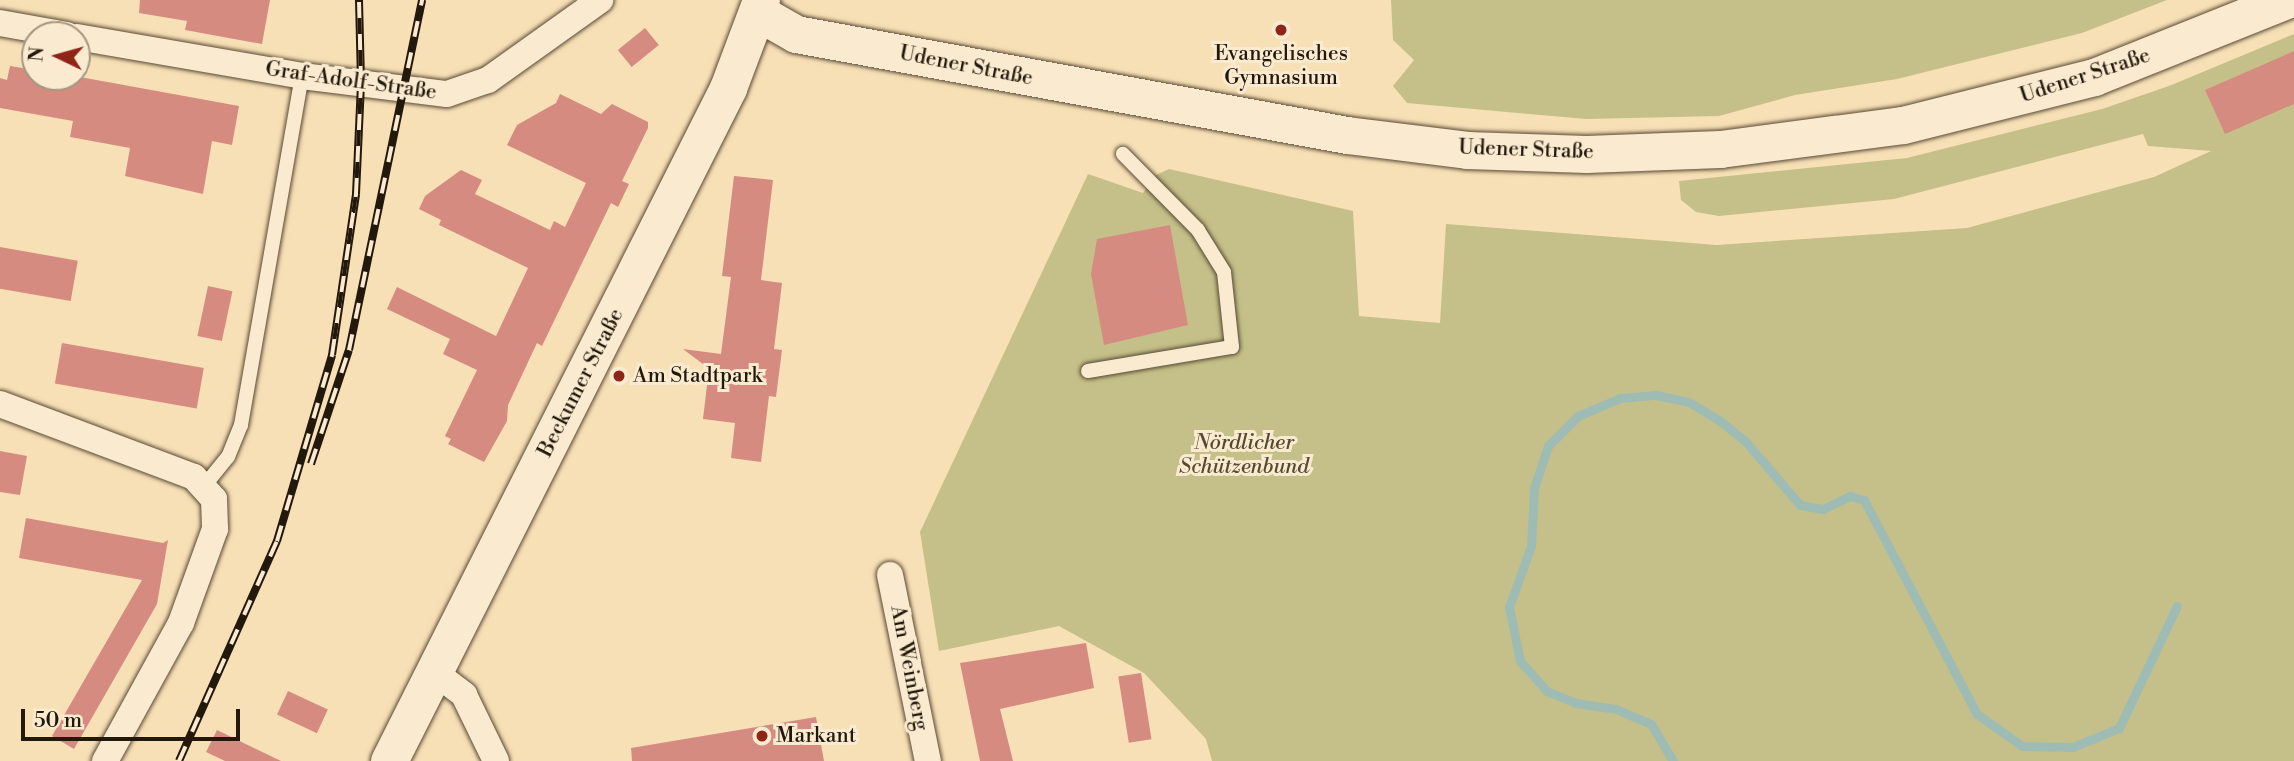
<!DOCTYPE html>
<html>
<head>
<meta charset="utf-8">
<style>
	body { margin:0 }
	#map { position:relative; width:2294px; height:761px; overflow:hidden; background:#f8e0b6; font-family:"Libre Bodoni",serif }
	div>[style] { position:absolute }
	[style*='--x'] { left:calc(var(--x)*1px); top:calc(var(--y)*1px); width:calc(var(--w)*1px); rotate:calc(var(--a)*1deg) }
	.green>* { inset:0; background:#c5c089 }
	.stream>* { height:9px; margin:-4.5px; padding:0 4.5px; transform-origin:4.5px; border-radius:4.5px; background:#9fbcb4 }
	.building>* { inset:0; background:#d58b80; transform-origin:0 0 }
	.roads { filter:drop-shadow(0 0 2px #584a36) drop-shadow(0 0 2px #584a36) }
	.lane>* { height:14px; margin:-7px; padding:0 7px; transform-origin:7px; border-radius:7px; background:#faebd0 }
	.street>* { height:26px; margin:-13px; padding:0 13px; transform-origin:13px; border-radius:13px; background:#faebd0 }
	.secondary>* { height:37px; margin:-18.5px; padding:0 18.5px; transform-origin:18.5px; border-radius:18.5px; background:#faebd0 }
	.rail>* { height:8px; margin-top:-4px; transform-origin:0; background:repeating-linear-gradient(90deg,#faebd0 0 16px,#23180c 0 32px); box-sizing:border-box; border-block:2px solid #23180c }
	.dots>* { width:19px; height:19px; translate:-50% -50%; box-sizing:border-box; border:4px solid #faebd0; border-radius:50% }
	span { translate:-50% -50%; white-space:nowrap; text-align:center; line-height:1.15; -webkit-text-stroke:6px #faebd0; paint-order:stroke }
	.poi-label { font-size:21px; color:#23180c }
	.left { translate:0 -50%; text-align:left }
	.street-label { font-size:21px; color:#23180c }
	.park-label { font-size:21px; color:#544a32; font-style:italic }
	.north { position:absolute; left:21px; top:21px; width:70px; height:70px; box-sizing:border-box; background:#faebd0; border:2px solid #a49782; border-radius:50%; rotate:275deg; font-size:19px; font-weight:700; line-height:28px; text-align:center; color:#23180c }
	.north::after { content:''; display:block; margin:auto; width:24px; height:32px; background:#8f2418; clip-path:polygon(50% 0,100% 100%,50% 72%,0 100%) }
	.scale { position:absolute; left:21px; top:709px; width:219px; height:32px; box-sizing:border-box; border:4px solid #23180c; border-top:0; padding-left:9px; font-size:21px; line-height:24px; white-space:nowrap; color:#23180c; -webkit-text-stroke:5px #faebd0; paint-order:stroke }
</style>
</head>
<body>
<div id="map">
	<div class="green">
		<div style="clip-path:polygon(1391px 0,2167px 0,2082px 33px,1897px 79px,1795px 95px,1719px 116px,1586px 119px,1407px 103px,1393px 86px,1414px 60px,1393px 40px)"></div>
		<div style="clip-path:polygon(2294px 34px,2294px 761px,1212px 761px,1206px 739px,1144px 673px,1059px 626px,939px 651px,920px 532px,1088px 174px,1143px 193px,1156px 175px,1169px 169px,1353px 211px,1359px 316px,1440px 323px,1446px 224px,1717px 245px,1967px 228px,2154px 177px,2211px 151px,2148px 146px,2143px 134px,1894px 199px,1719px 216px,1696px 212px,1681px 200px,1679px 181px,1907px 158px,2102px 109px,2169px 86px)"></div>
	</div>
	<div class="stream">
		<div style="--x:1673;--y:761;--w:43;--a:-120.7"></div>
		<div style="--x:1651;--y:724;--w:38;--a:-157"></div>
		<div style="--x:1616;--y:709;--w:40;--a:-171.5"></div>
		<div style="--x:1576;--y:703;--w:31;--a:-158"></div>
		<div style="--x:1547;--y:691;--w:40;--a:-132"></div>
		<div style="--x:1520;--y:661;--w:55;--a:-101.5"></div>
		<div style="--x:1509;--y:607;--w:65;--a:-70.2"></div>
		<div style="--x:1531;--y:546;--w:58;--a:-87"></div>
		<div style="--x:1534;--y:488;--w:44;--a:-71.6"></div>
		<div style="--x:1548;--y:446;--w:42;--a:-45"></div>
		<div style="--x:1578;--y:416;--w:46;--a:-23.2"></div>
		<div style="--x:1620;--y:398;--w:36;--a:-5"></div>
		<div style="--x:1656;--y:395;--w:34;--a:12"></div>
		<div style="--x:1689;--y:402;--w:35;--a:31"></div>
		<div style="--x:1719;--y:420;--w:35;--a:39"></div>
		<div style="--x:1746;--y:442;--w:83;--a:49.4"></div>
		<div style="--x:1800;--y:505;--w:23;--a:10"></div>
		<div style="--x:1823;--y:509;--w:30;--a:-26"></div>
		<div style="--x:1850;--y:496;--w:15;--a:16"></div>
		<div style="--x:1864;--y:500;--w:242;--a:62.2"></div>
		<div style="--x:1977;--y:714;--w:55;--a:35.4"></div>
		<div style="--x:2022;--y:746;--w:51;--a:1.1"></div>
		<div style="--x:2073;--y:747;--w:50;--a:-22.4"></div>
		<div style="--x:2119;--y:728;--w:135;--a:-64.6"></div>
	</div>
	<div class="building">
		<div style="clip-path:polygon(140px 0,270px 0,262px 44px,185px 30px,187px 21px,139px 13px)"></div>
		<div style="left:645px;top:28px;width:22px;height:35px;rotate:51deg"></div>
		<div style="clip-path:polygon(2294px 51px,2294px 104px,2225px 134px,2205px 90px)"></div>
		<div style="clip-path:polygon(10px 66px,35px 70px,35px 77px,80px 77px,239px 106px,232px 145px,212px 141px,203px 194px,125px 176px,130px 148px,70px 137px,73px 121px,0 108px,0 78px,7px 80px)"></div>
		<div style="clip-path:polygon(560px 94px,601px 114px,612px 104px,648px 122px,648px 128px,622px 181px,629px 184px,618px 207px,611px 203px,542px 346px,537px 343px,508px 405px,507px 421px,484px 462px,448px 444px,451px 439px,445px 436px,477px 370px,443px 354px,450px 339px,387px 309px,397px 287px,496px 336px,528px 268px,439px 225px,441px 220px,419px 209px,425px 196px,461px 170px,482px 180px,475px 194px,550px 230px,554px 221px,565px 227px,586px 183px,507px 145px,517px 125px,556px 103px)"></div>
		<div style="clip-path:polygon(734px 176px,773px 180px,761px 280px,782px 283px,774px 349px,782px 350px,776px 397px,769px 396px,761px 462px,731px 458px,735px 423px,703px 419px,708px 377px,717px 381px,720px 377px,683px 349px,721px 354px,731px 277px,722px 276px)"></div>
		<div style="clip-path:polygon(1170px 225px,1188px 325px,1104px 345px,1091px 274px,1097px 239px)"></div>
		<div style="left:0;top:247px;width:79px;height:41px;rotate:10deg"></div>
		<div style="left:208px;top:286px;width:25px;height:51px;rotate:12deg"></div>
		<div style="left:62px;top:343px;width:144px;height:41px;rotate:10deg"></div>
		<div style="clip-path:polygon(0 451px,27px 456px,20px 495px,0 492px)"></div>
		<div style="clip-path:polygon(26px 518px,163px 543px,168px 540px,157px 604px,74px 749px,52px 736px,142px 580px,19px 558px)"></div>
		<div style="clip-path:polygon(1086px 643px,1094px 688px,1000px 709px,1013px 761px,980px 761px,960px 663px)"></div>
		<div style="left:1141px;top:673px;width:67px;height:23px;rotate:81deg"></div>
		<div style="left:288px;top:691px;width:44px;height:26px;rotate:25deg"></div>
		<div style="clip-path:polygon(816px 717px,824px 761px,632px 761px,631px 748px)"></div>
		<div style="clip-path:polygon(217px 730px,281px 761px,225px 761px,206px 752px)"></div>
	</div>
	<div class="roads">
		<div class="lane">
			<div style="--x:1088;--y:371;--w:146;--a:-9.5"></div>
			<div style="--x:1232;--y:347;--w:75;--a:-96.1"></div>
			<div style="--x:1224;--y:272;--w:49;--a:-121.8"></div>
			<div style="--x:1198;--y:230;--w:107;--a:-134.6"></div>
			<div style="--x:205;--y:485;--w:36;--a:-51"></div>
			<div style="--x:228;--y:457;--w:35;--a:-68"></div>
			<div style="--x:241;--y:425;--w:354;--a:-80.1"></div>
		</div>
		<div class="street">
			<div style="--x:0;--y:23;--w:68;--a:10.2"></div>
			<div style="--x:77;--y:37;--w:228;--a:9.8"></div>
			<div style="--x:302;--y:76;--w:146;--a:7.1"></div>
			<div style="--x:447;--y:94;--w:43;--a:-18.9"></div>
			<div style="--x:488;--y:80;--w:138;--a:-35.5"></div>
			<div style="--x:0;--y:404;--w:207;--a:20.6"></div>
			<div style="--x:194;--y:477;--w:30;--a:48"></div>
			<div style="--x:214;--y:499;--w:30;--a:88"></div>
			<div style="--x:215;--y:529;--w:100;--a:109.9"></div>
			<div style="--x:181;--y:623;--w:158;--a:118.8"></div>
			<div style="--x:890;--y:575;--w:190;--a:78.5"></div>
			<div style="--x:434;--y:672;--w:38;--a:37"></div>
			<div style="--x:464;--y:695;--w:73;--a:64.1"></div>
		</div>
		<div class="secondary">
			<div style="--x:759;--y:13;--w:43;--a:29.6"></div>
			<div style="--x:796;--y:34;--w:560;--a:10.39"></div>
			<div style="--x:1347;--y:135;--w:121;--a:7.1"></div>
			<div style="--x:1467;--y:150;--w:119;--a:1.9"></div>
			<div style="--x:1586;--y:154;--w:134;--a:-2.1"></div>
			<div style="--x:1720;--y:149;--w:185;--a:-7.5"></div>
			<div style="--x:1903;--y:125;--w:197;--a:-14.1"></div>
			<div style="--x:2094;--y:77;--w:208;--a:-21.8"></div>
			<div style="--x:389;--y:761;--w:754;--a:-63.26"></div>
			<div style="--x:728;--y:88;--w:94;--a:-69.4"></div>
		</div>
	</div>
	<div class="rail">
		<div style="--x:311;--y:464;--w:120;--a:-71.6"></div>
		<div style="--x:349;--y:350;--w:358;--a:-78.2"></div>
		<div style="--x:179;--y:761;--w:241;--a:-66"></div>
		<div style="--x:277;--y:541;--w:194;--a:-73.5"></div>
		<div style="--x:332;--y:355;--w:163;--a:-81.5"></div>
		<div style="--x:356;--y:194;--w:112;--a:-87.4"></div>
		<div style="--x:361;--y:82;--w:82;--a:-91.4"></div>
	</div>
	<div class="dots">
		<div style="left:1281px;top:30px;background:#8f2418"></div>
		<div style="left:619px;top:376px;background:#8f2418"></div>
		<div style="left:762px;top:736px;background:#8f2418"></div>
	</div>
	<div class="poi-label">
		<span style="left:1281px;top:66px">Evangelisches<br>Gymnasium</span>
		<span class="left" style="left:633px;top:376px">Am Stadtpark</span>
		<span class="left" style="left:776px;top:736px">Markant</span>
	</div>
	<div class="street-label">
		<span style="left:966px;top:66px;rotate:11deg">Udener Straße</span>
		<span style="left:2085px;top:76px;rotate:-18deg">Udener Straße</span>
		<span style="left:351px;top:81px;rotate:8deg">Graf-Adolf-Straße</span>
		<span style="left:1526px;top:150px;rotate:2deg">Udener Straße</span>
		<span style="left:581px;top:383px;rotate:-63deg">Beckumer Straße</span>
		<span style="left:909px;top:668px;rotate:79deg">Am Weinberg</span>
	</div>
	<div class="park-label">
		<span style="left:1244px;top:455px">Nördlicher<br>Schützenbund</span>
	</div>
	<div class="north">N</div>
	<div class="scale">50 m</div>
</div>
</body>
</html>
